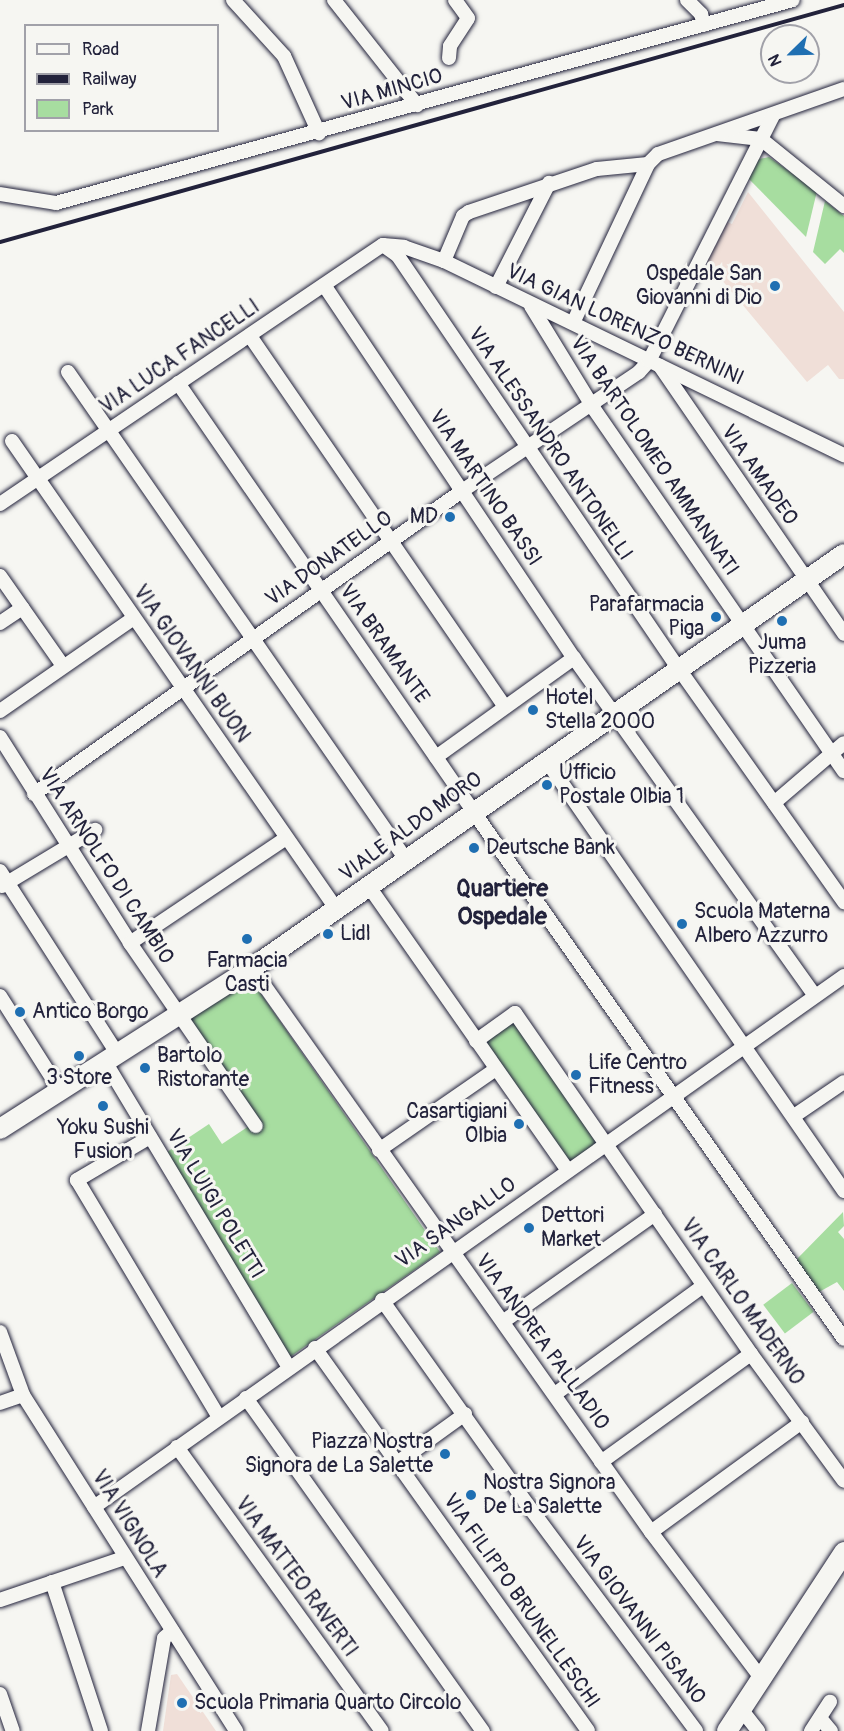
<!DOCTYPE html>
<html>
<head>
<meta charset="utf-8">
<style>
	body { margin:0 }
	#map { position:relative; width:844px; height:1731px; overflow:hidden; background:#f6f6f2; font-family:Pangolin,sans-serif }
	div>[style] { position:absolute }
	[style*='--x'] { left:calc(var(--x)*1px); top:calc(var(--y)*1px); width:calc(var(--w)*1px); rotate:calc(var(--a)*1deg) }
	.built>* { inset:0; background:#f0dfd8 }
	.green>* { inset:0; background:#a7dda0; transform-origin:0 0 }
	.roads { filter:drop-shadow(0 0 2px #22223b) drop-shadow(0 0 2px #22223b) }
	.street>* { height:14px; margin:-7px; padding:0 7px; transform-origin:7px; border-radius:7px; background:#f6f6f2 }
	.secondary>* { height:20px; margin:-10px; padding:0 10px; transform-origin:10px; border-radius:10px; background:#f6f6f2 }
	.rail>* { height:4px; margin:-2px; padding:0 2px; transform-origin:2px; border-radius:2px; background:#22223b }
	.dots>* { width:16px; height:16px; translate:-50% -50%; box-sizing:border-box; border:3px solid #f6f6f2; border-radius:50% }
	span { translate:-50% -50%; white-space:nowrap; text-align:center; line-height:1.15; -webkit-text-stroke:6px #f6f6f2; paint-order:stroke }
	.street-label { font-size:21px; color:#22223b }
	.poi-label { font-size:21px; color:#22223b }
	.right { translate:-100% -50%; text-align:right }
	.left { translate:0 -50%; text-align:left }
	.quarter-label { font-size:24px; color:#22223b; font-weight:700 }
	.legend { position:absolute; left:24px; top:24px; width:195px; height:108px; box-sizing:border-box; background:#f6f6f2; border:2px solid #a1a1a9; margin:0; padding:8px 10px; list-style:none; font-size:18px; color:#22223b }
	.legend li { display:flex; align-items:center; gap:12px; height:30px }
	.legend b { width:30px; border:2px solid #a1a1a9 }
	.north { position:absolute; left:760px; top:24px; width:60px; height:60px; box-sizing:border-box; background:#f6f6f2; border:2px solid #a1a1a9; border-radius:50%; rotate:247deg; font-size:16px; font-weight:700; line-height:24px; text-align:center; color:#22223b }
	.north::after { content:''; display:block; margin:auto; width:21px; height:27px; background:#1f6fb2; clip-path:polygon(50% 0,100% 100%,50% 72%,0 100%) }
</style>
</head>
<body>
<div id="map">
	<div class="built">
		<div style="clip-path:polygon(748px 192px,844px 312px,844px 379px,839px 379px,828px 365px,807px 382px,706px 261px,725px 221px,732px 224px)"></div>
		<div style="clip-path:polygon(177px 1674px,216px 1731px,163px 1731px,171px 1675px)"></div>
	</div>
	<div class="green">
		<div style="clip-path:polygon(769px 157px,817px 191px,806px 237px,746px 176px,754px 160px)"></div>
		<div style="clip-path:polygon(825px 201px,844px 216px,844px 253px,840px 249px,825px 264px,813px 252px)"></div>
		<div style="clip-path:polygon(250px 978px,440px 1252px,290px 1357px,167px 1152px,209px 1124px,222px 1144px,255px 1122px,186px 1020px)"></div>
		<div style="left:513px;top:1019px;width:150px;height:39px;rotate:56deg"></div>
		<div style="clip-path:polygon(843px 1212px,844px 1226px,838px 1232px,844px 1239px,844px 1291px,837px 1282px,819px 1292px,796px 1260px)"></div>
		<div style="left:792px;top:1283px;width:36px;height:36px;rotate:53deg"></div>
	</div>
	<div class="roads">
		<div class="street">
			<div style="--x:233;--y:0;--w:76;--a:47.7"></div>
			<div style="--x:284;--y:56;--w:85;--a:65.6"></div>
			<div style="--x:334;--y:0;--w:134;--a:51.7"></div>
			<div style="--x:687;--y:0;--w:20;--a:45"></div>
			<div style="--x:701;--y:14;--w:11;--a:75"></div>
			<div style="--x:449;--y:58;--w:12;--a:-85"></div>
			<div style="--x:450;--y:46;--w:33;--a:-57"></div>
			<div style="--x:468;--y:18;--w:22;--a:-126"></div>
			<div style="--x:717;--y:134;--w:44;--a:6.5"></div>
			<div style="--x:761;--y:139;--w:107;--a:38.9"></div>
			<div style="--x:0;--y:194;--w:57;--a:9.1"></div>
			<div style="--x:56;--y:203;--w:764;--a:-15.4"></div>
			<div style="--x:383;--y:245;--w:19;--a:36"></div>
			<div style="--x:398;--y:256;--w:500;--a:55.8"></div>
			<div style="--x:679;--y:669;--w:286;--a:54.7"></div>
			<div style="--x:383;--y:245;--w:21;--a:5"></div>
			<div style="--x:404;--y:247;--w:42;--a:19.3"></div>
			<div style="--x:444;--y:261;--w:445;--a:25.9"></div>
			<div style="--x:444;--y:261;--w:49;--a:-67.1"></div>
			<div style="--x:463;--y:216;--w:7;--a:-34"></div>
			<div style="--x:469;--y:212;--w:135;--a:-18.6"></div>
			<div style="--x:597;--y:169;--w:51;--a:-5.6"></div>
			<div style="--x:324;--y:285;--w:449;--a:56.2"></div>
			<div style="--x:574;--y:658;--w:415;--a:54.5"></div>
			<div style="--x:496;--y:287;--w:117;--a:-63"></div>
			<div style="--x:531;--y:306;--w:121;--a:58.5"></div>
			<div style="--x:594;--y:409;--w:440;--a:55.4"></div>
			<div style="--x:573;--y:323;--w:176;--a:-64.7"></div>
			<div style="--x:648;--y:164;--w:14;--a:-45"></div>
			<div style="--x:658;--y:154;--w:197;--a:-19.3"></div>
			<div style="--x:250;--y:336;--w:449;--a:55.5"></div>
			<div style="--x:660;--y:366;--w:325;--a:55.5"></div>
			<div style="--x:68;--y:372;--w:595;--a:55.27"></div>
			<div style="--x:178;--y:383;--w:520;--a:55.42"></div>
			<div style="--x:473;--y:811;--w:645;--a:54.91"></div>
			<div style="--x:12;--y:441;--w:571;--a:55.28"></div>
			<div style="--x:0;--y:504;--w:462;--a:-34.1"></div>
			<div style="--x:0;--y:576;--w:110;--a:55"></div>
			<div style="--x:0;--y:623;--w:27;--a:-34"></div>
			<div style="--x:0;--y:711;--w:163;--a:-34.8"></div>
			<div style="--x:0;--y:737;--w:244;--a:57.7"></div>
			<div style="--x:130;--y:943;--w:222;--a:55.5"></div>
			<div style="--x:436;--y:757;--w:170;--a:-35.7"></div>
			<div style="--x:546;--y:760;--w:524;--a:55.34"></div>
			<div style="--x:34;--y:794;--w:524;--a:-35.3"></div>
			<div style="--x:462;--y:491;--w:213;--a:-33.9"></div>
			<div style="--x:639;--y:372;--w:15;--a:-48"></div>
			<div style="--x:649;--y:361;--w:275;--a:-63.2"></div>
			<div style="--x:774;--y:803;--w:92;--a:-40.6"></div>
			<div style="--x:0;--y:871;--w:219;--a:57.3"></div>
			<div style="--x:2;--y:886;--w:109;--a:-31.1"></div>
			<div style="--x:370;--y:888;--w:345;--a:55"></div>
			<div style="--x:130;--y:943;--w:188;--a:-33.9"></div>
			<div style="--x:252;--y:968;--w:691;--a:54.72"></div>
			<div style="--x:651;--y:1532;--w:183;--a:53"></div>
			<div style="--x:0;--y:996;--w:114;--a:57.6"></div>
			<div style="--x:476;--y:1041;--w:48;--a:-35.7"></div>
			<div style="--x:515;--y:1013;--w:415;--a:55.3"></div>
			<div style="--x:751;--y:1354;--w:157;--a:53.8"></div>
			<div style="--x:106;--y:1063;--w:353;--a:59"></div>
			<div style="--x:794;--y:1116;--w:60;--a:-34.2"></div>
			<div style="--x:150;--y:1137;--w:85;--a:149.5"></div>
			<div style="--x:77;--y:1180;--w:276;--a:59.1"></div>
			<div style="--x:379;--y:1150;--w:142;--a:-34.7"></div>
			<div style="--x:382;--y:1300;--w:255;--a:54.6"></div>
			<div style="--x:530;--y:1508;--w:278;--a:53.3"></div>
			<div style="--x:504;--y:1321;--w:185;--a:-35.3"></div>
			<div style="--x:0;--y:1332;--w:67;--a:69.9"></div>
			<div style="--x:23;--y:1395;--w:398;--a:57.6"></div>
			<div style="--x:315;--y:1348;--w:470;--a:54.5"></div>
			<div style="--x:555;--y:1394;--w:183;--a:-36.1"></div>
			<div style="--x:246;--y:1398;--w:409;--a:54.6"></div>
			<div style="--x:0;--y:1403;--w:24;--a:-19"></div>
			<div style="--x:177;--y:1447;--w:350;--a:54.2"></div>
			<div style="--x:601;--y:1462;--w:185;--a:-35.8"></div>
			<div style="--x:397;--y:1463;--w:84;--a:-35.8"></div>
			<div style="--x:94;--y:1507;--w:919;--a:-35.3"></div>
			<div style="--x:651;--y:1532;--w:187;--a:-36.1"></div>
			<div style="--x:52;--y:1582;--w:157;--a:71.8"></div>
			<div style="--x:0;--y:1600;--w:131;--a:-18.7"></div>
			<div style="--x:0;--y:1694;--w:39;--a:71"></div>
			<div style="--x:741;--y:1709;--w:28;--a:52"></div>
			<div style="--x:820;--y:1718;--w:17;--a:50"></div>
			<div style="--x:148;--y:1731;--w:94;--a:-80.2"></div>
			<div style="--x:164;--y:1638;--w:11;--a:-41"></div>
			<div style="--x:811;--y:1731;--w:35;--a:-57"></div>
		</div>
		<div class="secondary">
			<div style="--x:0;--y:1129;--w:299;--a:-32.6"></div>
			<div style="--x:252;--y:968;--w:722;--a:-34.97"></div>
			<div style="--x:727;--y:1731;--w:214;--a:-56.8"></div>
		</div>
	</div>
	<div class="rail">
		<div style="--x:0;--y:242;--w:877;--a:-15.69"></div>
	</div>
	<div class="dots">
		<div style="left:775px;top:286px;background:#1f6fb2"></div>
		<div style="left:450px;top:517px;background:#1f6fb2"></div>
		<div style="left:716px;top:617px;background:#1f6fb2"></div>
		<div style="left:782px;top:621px;background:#1f6fb2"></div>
		<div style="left:533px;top:710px;background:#1f6fb2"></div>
		<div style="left:547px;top:785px;background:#1f6fb2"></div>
		<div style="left:474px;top:848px;background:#1f6fb2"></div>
		<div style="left:682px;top:924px;background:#1f6fb2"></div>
		<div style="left:328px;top:934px;background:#1f6fb2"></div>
		<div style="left:247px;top:939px;background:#1f6fb2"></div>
		<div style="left:20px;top:1012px;background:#1f6fb2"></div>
		<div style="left:79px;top:1056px;background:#1f6fb2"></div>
		<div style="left:145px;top:1068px;background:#1f6fb2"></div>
		<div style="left:576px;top:1075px;background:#1f6fb2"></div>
		<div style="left:103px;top:1106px;background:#1f6fb2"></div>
		<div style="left:519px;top:1124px;background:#1f6fb2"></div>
		<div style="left:529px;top:1228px;background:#1f6fb2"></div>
		<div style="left:445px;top:1454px;background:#1f6fb2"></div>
		<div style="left:471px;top:1495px;background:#1f6fb2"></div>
		<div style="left:182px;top:1703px;background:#1f6fb2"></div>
	</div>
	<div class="street-label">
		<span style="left:392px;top:90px;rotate:-16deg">VIA MINCIO</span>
		<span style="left:625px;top:325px;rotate:25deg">VIA GIAN LORENZO BERNINI</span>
		<span style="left:180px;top:357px;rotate:-34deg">VIA LUCA FANCELLI</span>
		<span style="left:550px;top:444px;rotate:56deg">VIA ALESSANDRO ANTONELLI</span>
		<span style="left:654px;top:456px;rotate:56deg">VIA BARTOLOMEO AMMANNATI</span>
		<span style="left:759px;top:475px;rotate:55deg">VIA AMADEO</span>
		<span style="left:485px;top:488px;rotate:56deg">VIA MARTINO BASSI</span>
		<span style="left:329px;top:559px;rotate:-35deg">VIA DONATELLO</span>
		<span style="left:384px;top:644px;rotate:55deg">VIA BRAMANTE</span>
		<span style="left:191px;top:664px;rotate:55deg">VIA GIOVANNI BUON</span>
		<span style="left:411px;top:827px;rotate:-36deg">VIALE ALDO MORO</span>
		<span style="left:106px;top:866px;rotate:57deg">VIA ARNOLFO DI CAMBIO</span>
		<span style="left:215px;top:1204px;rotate:59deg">VIA LUIGI POLETTI</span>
		<span style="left:456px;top:1223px;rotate:-35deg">VIA SANGALLO</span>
		<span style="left:742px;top:1302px;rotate:55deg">VIA CARLO MADERNO</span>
		<span style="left:542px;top:1342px;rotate:54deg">VIA ANDREA PALLADIO</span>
		<span style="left:129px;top:1524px;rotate:58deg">VIA VIGNOLA</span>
		<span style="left:296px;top:1577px;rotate:54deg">VIA MATTEO RAVERTI</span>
		<span style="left:521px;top:1601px;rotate:55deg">VIA FILIPPO BRUNELLESCHI</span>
		<span style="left:639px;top:1620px;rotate:53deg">VIA GIOVANNI PISANO</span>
	</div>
	<div class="poi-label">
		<span class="right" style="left:762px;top:286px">Ospedale San<br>Giovanni di Dio</span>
		<span class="right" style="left:438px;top:517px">MD</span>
		<span class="right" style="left:704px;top:617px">Parafarmacia<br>Piga</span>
		<span style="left:782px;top:655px">Juma<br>Pizzeria</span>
		<span class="left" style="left:545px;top:710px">Hotel<br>Stella 2000</span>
		<span class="left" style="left:559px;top:785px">Ufficio<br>Postale Olbia 1</span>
		<span class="left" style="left:486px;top:848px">Deutsche Bank</span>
		<span class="left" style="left:694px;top:924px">Scuola Materna<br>Albero Azzurro</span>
		<span class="left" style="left:340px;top:934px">Lidl</span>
		<span style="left:247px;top:973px">Farmacia<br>Casti</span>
		<span class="left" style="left:32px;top:1012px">Antico Borgo</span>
		<span class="left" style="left:157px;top:1068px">Bartolo<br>Ristorante</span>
		<span class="left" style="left:588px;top:1075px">Life Centro<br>Fitness</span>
		<span style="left:79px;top:1078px">3 Store</span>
		<span class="right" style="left:507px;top:1124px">Casartigiani<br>Olbia</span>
		<span style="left:103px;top:1140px">Yoku Sushi<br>Fusion</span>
		<span class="left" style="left:541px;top:1228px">Dettori<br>Market</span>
		<span class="right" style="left:433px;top:1454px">Piazza Nostra<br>Signora de La Salette</span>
		<span class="left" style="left:483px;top:1495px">Nostra Signora<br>De La Salette</span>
		<span class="left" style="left:194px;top:1703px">Scuola Primaria Quarto Circolo</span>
	</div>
	<div class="quarter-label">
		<span style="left:502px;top:903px">Quartiere<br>Ospedale</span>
	</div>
	<ul class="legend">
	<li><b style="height:8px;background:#f6f6f2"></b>Road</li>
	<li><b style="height:8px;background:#22223b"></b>Railway</li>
	<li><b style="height:16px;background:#a7dda0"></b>Park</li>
	</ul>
	<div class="north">N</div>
</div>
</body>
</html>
